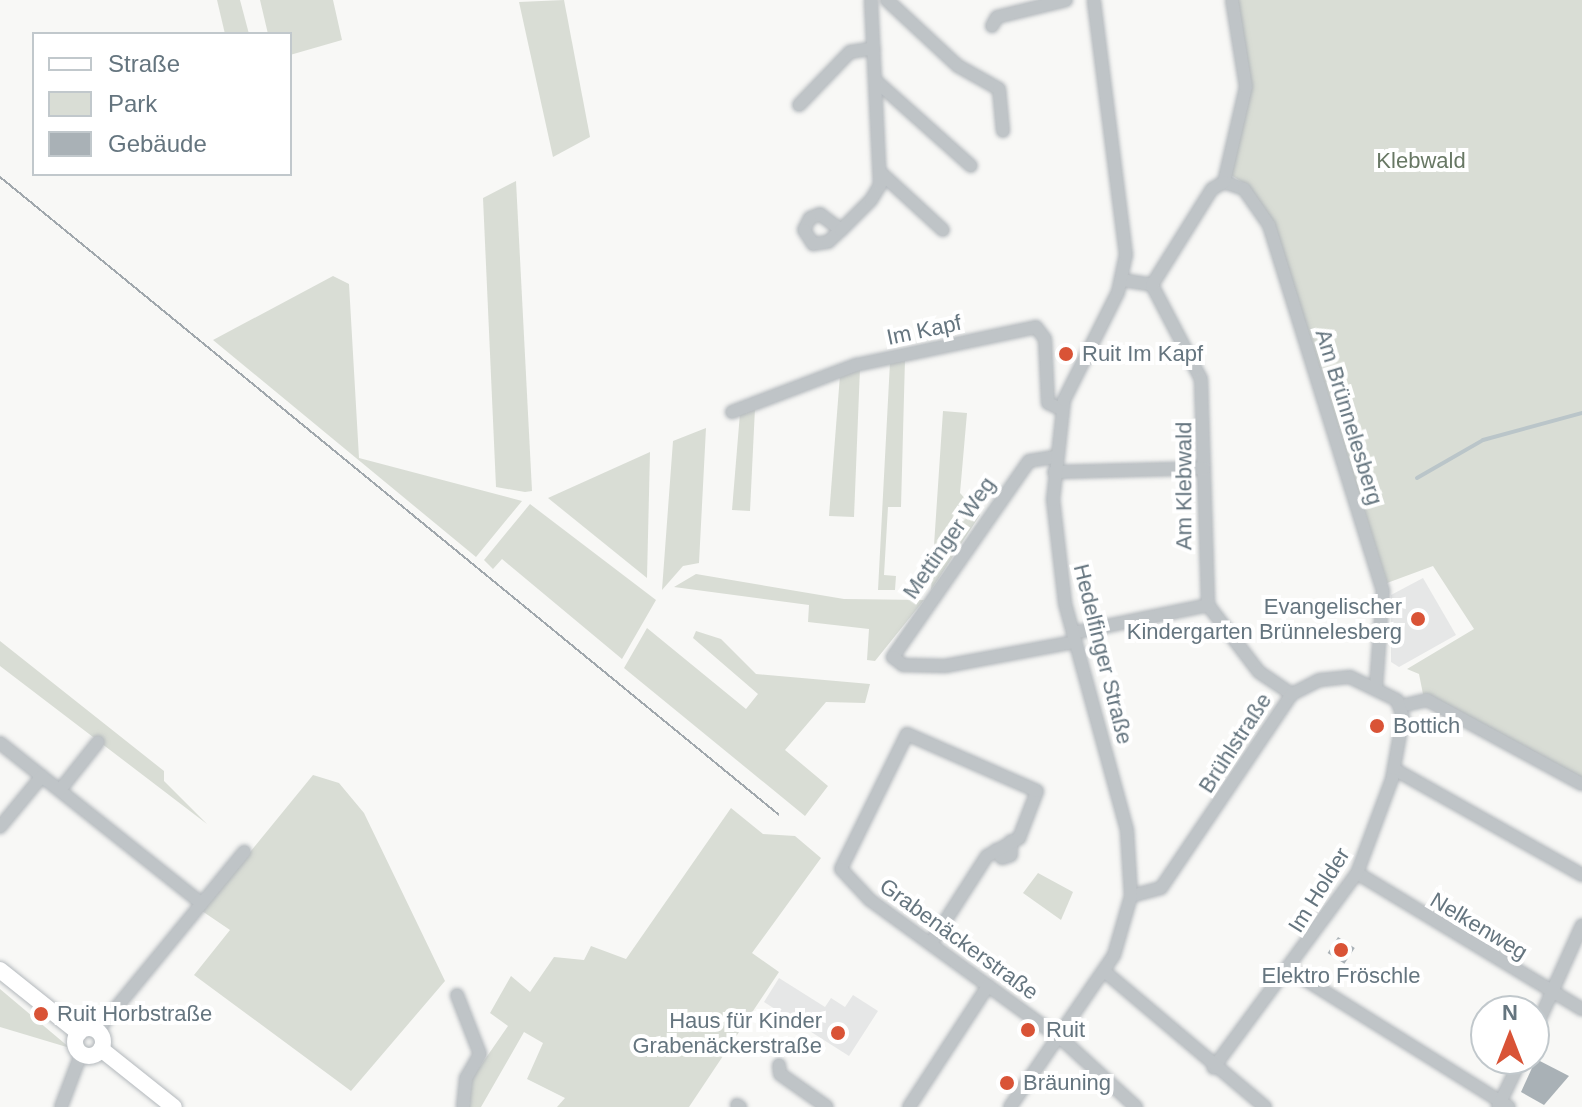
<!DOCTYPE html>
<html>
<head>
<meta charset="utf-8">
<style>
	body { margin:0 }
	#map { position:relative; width:1582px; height:1107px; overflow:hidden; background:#f8f8f6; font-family:Arial,sans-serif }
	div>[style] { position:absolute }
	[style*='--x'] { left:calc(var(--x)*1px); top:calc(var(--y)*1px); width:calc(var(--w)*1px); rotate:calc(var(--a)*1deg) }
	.built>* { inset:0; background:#e6e7e7 }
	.green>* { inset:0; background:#d9ddd5 }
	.stream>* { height:4px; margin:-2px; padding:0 2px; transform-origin:2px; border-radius:2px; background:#bac5c9 }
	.building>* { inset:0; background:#a9b1b6; transform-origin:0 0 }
	.roads { filter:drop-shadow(0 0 2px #b3b8bc) drop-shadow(0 0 2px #b3b8bc) }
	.minor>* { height:12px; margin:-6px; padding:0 6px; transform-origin:6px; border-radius:6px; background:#bfc4c7 }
	.major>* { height:16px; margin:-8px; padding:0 8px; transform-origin:8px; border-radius:8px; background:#fff }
	.major>.ring { margin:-8px; padding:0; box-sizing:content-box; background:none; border:16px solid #fff; border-radius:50% }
	.tram>* { height:2px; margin:-1px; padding:0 1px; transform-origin:1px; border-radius:1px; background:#a1a8ad }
	.dots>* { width:22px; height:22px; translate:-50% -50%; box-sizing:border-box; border:4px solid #fff; border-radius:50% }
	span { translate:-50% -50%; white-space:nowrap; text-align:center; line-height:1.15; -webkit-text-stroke:8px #fff; paint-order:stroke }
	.park-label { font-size:22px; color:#687864 }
	.street-label { font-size:22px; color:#65757f }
	.poi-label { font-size:22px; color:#65757f }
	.left { translate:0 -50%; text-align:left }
	.right { translate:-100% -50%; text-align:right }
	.legend { position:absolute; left:32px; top:32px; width:260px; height:144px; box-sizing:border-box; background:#fff; border:2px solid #c1c8cc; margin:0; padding:10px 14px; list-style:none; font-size:24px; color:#65757f }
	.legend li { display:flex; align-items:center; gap:16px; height:40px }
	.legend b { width:40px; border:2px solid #c1c8cc }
	.north { position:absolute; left:1470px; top:995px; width:80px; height:80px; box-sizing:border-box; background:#fff; border:2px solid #c1c8cc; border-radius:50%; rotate:0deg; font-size:22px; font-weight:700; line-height:32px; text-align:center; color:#65757f }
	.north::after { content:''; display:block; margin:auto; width:28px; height:36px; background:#d95336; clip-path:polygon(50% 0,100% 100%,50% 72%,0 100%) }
</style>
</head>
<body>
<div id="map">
	<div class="built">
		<div style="clip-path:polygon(1423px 578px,1456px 635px,1399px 667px,1391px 662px,1391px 595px)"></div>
		<div style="clip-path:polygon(779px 978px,825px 1007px,831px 998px,845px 1007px,853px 995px,878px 1011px,849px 1056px,764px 1002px)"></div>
	</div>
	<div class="green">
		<div style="clip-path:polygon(217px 0,240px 0,249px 34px,225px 34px)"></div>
		<div style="clip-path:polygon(260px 0,333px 0,342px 40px,290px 55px,290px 34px,268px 34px)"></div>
		<div style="clip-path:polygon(564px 0,590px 137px,553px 157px,519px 2px)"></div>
		<div style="clip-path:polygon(1235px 0,1582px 0,1582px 780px,1423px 694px,1419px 674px,1407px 669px,1474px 629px,1433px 566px,1387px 583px,1273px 222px,1247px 185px,1231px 175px,1242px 121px)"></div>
		<div style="clip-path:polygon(516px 181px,532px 491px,525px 492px,496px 487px,483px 198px)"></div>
		<div style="clip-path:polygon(333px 276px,349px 284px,359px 458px,522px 501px,476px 557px,213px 340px)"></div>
		<div style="clip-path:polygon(905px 359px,901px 507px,888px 507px,884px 575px,896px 576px,895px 590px,878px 590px,890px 362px)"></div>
		<div style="clip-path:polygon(860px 368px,854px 517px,829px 516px,840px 375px)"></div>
		<div style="clip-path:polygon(755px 408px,750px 511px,732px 510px,740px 413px)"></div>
		<div style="clip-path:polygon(943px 411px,967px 413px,960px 493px,980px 515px,931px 590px)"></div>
		<div style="clip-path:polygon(706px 428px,699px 563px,683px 566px,662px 590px,673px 441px)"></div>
		<div style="clip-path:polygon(650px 452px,647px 578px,548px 498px)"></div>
		<div style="clip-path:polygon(530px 504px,656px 600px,622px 659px,502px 559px,493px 569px,484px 560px)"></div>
		<div style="clip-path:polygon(696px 574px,844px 599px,924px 600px,875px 661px,867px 660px,869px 629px,808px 622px,809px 605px,674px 587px)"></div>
		<div style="clip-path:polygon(647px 628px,746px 709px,758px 694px,693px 638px,696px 631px,721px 639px,756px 674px,870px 684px,865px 703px,826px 702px,785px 750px,828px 786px,805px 816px,624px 668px)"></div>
		<div style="clip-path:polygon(0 641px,164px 771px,164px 781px,207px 824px,0 666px)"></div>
		<div style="clip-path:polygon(313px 775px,339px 783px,364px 813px,445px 981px,351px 1091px,194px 975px,230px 930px,202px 911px)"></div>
		<div style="clip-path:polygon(731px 808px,763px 834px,795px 836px,821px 858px,752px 953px,779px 972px,689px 1107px,557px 1107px,565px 1098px,527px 1079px,543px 1043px,524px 1032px,481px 1107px,469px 1107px,472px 1078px,508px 1026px,490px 1013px,511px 976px,530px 992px,554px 957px,584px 960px,591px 946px,626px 959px)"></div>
		<div style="clip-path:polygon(1038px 873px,1073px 892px,1061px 920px,1023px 893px)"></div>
		<div style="clip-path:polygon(0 989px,70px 1048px,0 1027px)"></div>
	</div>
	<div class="stream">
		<div style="--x:1417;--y:478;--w:76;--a:-29.9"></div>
		<div style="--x:1483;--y:440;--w:103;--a:-15.3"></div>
	</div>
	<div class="building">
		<div style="left:1338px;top:937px;width:20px;height:19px;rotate:33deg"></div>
		<div style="clip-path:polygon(1536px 1059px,1569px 1076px,1544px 1105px,1521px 1092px)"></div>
	</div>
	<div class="roads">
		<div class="minor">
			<div style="--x:887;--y:0;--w:97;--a:42.9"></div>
			<div style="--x:958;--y:66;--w:47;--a:29.3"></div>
			<div style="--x:999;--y:89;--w:42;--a:84.6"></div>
			<div style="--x:992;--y:26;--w:10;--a:-61"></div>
			<div style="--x:997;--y:17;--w:71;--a:-13.8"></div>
			<div style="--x:876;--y:81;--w:127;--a:41.8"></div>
			<div style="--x:799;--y:105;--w:74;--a:-46.1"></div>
			<div style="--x:850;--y:52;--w:24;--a:-9"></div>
			<div style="--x:881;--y:173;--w:84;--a:42.6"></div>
			<div style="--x:1224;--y:182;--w:21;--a:19"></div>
			<div style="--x:1244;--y:189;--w:44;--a:55.2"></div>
			<div style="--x:1269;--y:225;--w:383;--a:72.7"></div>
			<div style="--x:1383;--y:591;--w:95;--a:94.2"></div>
			<div style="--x:1224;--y:182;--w:98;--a:-77"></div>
			<div style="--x:1246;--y:87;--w:88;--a:-99.1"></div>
			<div style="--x:841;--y:230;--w:26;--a:-143"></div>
			<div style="--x:820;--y:214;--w:11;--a:158"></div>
			<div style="--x:810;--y:218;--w:13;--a:117"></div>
			<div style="--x:804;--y:230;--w:17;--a:57"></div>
			<div style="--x:813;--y:244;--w:15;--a:-8"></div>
			<div style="--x:828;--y:242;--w:18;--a:-43"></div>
			<div style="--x:841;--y:230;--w:42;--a:-45"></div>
			<div style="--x:871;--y:200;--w:17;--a:-59"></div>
			<div style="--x:880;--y:185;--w:185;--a:-92.8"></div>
			<div style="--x:1122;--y:280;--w:30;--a:9"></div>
			<div style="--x:1152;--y:285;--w:106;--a:62.5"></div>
			<div style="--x:1201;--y:379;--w:226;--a:88.2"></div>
			<div style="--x:1208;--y:605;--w:84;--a:52.7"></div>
			<div style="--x:1259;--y:672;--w:40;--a:34"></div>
			<div style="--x:1152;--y:285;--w:113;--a:-58"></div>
			<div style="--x:1212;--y:189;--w:14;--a:-30"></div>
			<div style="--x:732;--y:412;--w:133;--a:-20.8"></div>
			<div style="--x:856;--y:365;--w:184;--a:-11.9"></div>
			<div style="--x:1036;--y:327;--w:15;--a:53"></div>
			<div style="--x:1045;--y:339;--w:64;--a:87.3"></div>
			<div style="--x:1048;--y:403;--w:14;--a:25"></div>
			<div style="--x:1054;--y:457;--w:25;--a:171"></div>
			<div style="--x:1029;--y:461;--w:239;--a:124.8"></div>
			<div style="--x:893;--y:657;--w:13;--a:39"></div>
			<div style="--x:903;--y:665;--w:42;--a:1.4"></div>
			<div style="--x:945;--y:666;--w:132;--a:-10.5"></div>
			<div style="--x:1054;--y:472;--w:150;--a:-1.5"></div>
			<div style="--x:1073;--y:633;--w:138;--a:-11.7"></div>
			<div style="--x:1401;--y:706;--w:27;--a:-13"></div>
			<div style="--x:1427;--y:700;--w:176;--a:28.5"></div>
			<div style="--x:0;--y:743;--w:256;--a:38.5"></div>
			<div style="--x:1394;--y:769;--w:216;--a:29.4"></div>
			<div style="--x:60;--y:790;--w:61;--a:-51.6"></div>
			<div style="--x:0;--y:827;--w:66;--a:-50.5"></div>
			<div style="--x:996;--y:850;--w:10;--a:53"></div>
			<div style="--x:1002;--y:858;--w:9;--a:-18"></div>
			<div style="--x:1011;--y:855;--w:14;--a:-90"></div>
			<div style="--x:1357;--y:873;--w:263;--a:31.2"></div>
			<div style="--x:1131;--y:896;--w:31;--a:-15"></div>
			<div style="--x:1161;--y:888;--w:234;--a:-56"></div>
			<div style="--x:1292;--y:694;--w:31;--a:-27"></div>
			<div style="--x:1320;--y:680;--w:30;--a:-6"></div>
			<div style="--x:1350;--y:677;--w:52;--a:26.1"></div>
			<div style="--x:1397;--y:700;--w:18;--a:71"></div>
			<div style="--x:1403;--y:717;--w:63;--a:100.1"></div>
			<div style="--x:1392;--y:779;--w:100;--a:110.4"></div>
			<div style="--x:1357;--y:873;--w:242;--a:126.4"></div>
			<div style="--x:933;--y:940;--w:100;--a:-57.3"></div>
			<div style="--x:987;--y:856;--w:37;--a:-29"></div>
			<div style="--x:1019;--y:838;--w:50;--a:-69"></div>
			<div style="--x:1037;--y:791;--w:142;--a:-156.3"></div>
			<div style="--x:907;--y:734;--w:150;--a:116.1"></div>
			<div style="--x:841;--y:869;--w:42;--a:46.9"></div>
			<div style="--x:870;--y:900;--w:240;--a:36"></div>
			<div style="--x:1064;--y:1041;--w:98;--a:42.5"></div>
			<div style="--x:1290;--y:970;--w:258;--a:32"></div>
			<div style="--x:1104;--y:971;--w:211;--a:40.2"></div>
			<div style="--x:457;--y:995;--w:63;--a:68.7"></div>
			<div style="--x:480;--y:1054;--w:28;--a:120"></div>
			<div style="--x:466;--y:1078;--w:29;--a:96"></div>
			<div style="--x:97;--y:1031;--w:232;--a:-50.6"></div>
			<div style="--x:1534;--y:1032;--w:117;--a:-65.8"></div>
			<div style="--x:779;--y:1065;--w:9;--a:84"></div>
			<div style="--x:780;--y:1074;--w:57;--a:35.1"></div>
			<div style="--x:737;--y:1105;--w:4;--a:34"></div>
			<div style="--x:61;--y:1107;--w:57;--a:-69.3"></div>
			<div style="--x:909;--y:1107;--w:145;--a:-56.9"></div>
			<div style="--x:1010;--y:1107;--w:184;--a:-55.6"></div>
			<div style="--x:1114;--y:955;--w:61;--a:-73.9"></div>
			<div style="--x:1131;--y:896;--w:66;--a:-93.5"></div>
			<div style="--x:1127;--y:830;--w:235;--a:-105.3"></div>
			<div style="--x:1065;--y:603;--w:104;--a:-96.6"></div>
			<div style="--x:1053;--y:500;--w:101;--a:-83.7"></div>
			<div style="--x:1064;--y:400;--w:121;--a:-63.4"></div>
			<div style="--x:1118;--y:292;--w:38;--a:-78"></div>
			<div style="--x:1126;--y:255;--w:257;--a:-97.2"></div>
			<div style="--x:1498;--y:1107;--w:53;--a:-64.4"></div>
		</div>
		<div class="major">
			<div style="--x:0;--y:970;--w:101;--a:38.6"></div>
			<div class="ring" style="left:75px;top:1028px;width:12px;height:12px"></div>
			<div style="--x:101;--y:1049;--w:93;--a:38.5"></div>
		</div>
	</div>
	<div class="tram">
		<div style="--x:0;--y:177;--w:1006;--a:39.31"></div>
	</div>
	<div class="dots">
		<div style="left:1066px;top:354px;background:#d95336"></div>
		<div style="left:1418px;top:619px;background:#d95336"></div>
		<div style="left:1377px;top:726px;background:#d95336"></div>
		<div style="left:1341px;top:950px;background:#d95336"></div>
		<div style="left:41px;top:1014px;background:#d95336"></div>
		<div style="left:1028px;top:1030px;background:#d95336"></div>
		<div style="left:838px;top:1033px;background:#d95336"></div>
		<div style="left:1007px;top:1083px;background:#d95336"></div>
	</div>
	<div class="park-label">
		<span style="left:1421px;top:161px">Klebwald</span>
	</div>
	<div class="street-label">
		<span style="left:924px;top:330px;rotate:-12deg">Im Kapf</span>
		<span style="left:1349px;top:417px;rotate:73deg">Am Brünnelesberg</span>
		<span style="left:1184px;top:486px;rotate:-90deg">Am Klebwald</span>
		<span style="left:949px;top:538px;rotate:-55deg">Mettinger Weg</span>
		<span style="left:1103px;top:654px;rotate:76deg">Hedelfinger Straße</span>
		<span style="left:1235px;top:743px;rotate:-57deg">Brühlstraße</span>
		<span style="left:1319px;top:890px;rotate:-58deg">Im Holder</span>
		<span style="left:1479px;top:926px;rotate:31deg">Nelkenweg</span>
		<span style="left:959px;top:939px;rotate:36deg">Grabenäckerstraße</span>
	</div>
	<div class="poi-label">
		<span class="left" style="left:1082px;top:354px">Ruit Im Kapf</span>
		<span class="right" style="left:1402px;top:619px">Evangelischer<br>Kindergarten Brünnelesberg</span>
		<span class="left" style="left:1393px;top:726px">Bottich</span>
		<span style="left:1341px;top:976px">Elektro Fröschle</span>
		<span class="left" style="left:57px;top:1014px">Ruit Horbstraße</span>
		<span class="right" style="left:822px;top:1033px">Haus für Kinder<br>Grabenäckerstraße</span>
		<span class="left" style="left:1046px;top:1030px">Ruit</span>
		<span class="left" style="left:1023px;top:1083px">Bräuning</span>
	</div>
	<ul class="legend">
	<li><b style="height:10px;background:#fff"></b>Straße</li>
	<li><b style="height:22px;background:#d9ddd5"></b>Park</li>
	<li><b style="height:22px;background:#a9b1b6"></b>Gebäude</li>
	</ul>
	<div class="north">N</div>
</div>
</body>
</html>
